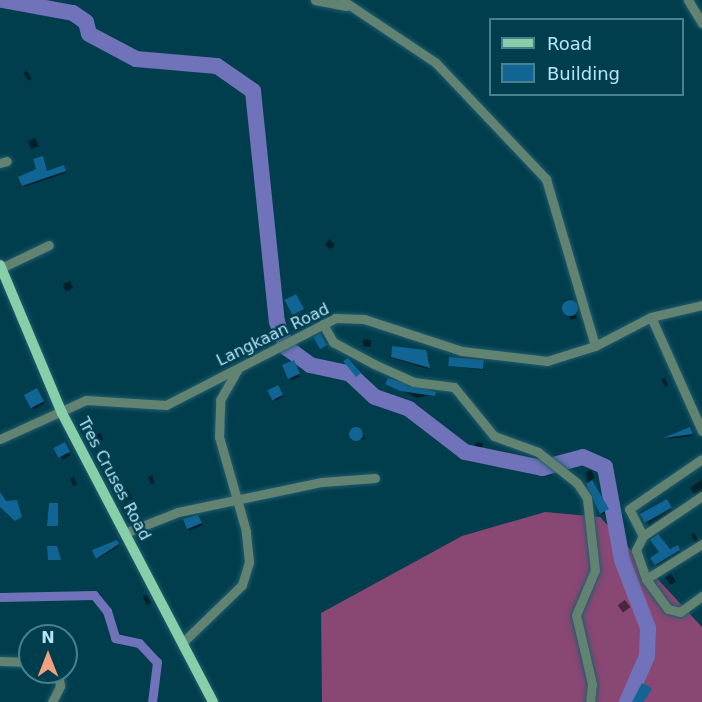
<!DOCTYPE html>
<html>
<head>
<meta charset="utf-8">
<style>
	body { margin:0 }
	#map { position:relative; width:702px; height:702px; overflow:hidden; background:#003e4e; font-family:"DejaVu Sans",sans-serif }
	div>[style] { position:absolute }
	[style*='--x'] { left:calc(var(--x)*1px); top:calc(var(--y)*1px); width:calc(var(--w)*1px); rotate:calc(var(--a)*1deg) }
	.forest>* { inset:0; background:#894774 }
	.shadow>* { inset:0; background:#0007; transform-origin:0 0 }
	.canal>* { height:9px; margin:-4.5px; padding:0 4.5px; transform-origin:4.5px; border-radius:4.5px; background:#7073b9 }
	.river>* { height:16px; margin:-8px; padding:0 8px; transform-origin:8px; border-radius:8px; background:#7073b9 }
	.building>* { inset:0; background:#106595; transform-origin:0 0 }
	.round { border-radius:50% }
	.roads { filter:drop-shadow(0 0 2px #215c6c) drop-shadow(0 0 2px #215c6c) }
	.minor>* { height:9px; margin:-4.5px; padding:0 4.5px; transform-origin:4.5px; border-radius:4.5px; background:#628371 }
	.major>* { height:10px; margin:-5px; padding:0 5px; transform-origin:5px; border-radius:5px; background:#87cfa9 }
	span { translate:-50% -50%; white-space:nowrap; text-align:center; line-height:1.15; -webkit-text-stroke:4.5px #003e4e; paint-order:stroke }
	.street-label { font-size:16px; color:#b5e4f4 }
	.legend { position:absolute; left:489px; top:18px; width:195px; height:78px; box-sizing:border-box; background:#003e4e; border:2px solid #488090; margin:0; padding:8px 10px; list-style:none; font-size:18px; color:#b5e4f4 }
	.legend li { display:flex; align-items:center; gap:12px; height:30px }
	.legend b { width:30px; border:2px solid #488090 }
	.north { position:absolute; left:18px; top:624px; width:60px; height:60px; box-sizing:border-box; background:#003e4e; border:2px solid #488090; border-radius:50%; rotate:0deg; font-size:16px; font-weight:700; line-height:24px; text-align:center; color:#b5e4f4 }
	.north::after { content:''; display:block; margin:auto; width:21px; height:27px; background:#f3a082; clip-path:polygon(50% 0,100% 100%,50% 72%,0 100%) }
</style>
</head>
<body>
<div id="map">
	<div class="forest">
		<div style="clip-path:polygon(545px 512px,600px 517px,702px 627px,702px 702px,322px 702px,321px 613px,462px 536px)"></div>
	</div>
	<div class="shadow">
		<div style="left:27px;top:71px;width:9px;height:4px;rotate:58deg"></div>
		<div style="clip-path:polygon(35px 138px,39px 146px,31px 149px,28px 141px)"></div>
		<div style="clip-path:polygon(63px 167px,66px 173px,24px 187px,20px 178px)"></div>
		<div style="clip-path:polygon(329px 239px,335px 245px,331px 250px,325px 245px)"></div>
		<div style="left:70px;top:281px;width:8px;height:8px;rotate:67deg"></div>
		<div style="clip-path:polygon(571px 299px,577px 318px,570px 320px,563px 301px)"></div>
		<div style="clip-path:polygon(363px 339px,371px 340px,371px 347px,363px 346px)"></div>
		<div style="left:393px;top:348px;width:39px;height:10px;rotate:17deg"></div>
		<div style="left:293px;top:362px;width:16px;height:10px;rotate:63deg"></div>
		<div style="clip-path:polygon(483px 362px,484px 370px,450px 366px)"></div>
		<div style="clip-path:polygon(665px 378px,668px 385px,665px 387px,661px 379px)"></div>
		<div style="clip-path:polygon(387px 383px,435px 394px,417px 398px)"></div>
		<div style="left:278px;top:387px;width:11px;height:9px;rotate:63deg"></div>
		<div style="left:36px;top:390px;width:16px;height:12px;rotate:60deg"></div>
		<div style="clip-path:polygon(82px 424px,85px 430px,82px 431px,78px 425px)"></div>
		<div style="clip-path:polygon(690px 429px,693px 436px,665px 439px)"></div>
		<div style="clip-path:polygon(349px 430px,362px 430px,365px 439px,351px 440px)"></div>
		<div style="clip-path:polygon(101px 433px,103px 440px,96px 442px,94px 436px)"></div>
		<div style="clip-path:polygon(475px 442px,483px 443px,482px 449px,475px 448px)"></div>
		<div style="left:64px;top:444px;width:13px;height:9px;rotate:61deg"></div>
		<div style="clip-path:polygon(591px 470px,595px 478px,591px 480px,608px 511px,602px 515px,588px 484px,586px 472px)"></div>
		<div style="clip-path:polygon(152px 475px,155px 483px,151px 484px,148px 477px)"></div>
		<div style="left:74px;top:477px;width:8px;height:4px;rotate:67deg"></div>
		<div style="clip-path:polygon(702px 479px,702px 491px,695px 495px,690px 488px)"></div>
		<div style="left:128px;top:489px;width:10px;height:9px;rotate:66deg"></div>
		<div style="left:666px;top:502px;width:11px;height:27px;rotate:56deg"></div>
		<div style="left:198px;top:516px;width:10px;height:14px;rotate:66deg"></div>
		<div style="clip-path:polygon(694px 533px,699px 541px,695px 543px,691px 535px)"></div>
		<div style="clip-path:polygon(117px 542px,119px 546px,98px 559px,94px 551px)"></div>
		<div style="clip-path:polygon(677px 547px,680px 552px,657px 566px,652px 558px)"></div>
		<div style="clip-path:polygon(671px 573px,676px 582px,670px 585px,665px 577px)"></div>
		<div style="clip-path:polygon(147px 595px,151px 603px,147px 605px,142px 596px)"></div>
		<div style="left:625px;top:600px;width:9px;height:9px;rotate:54deg"></div>
	</div>
	<div class="canal">
		<div style="--x:0;--y:597;--w:94;--a:-1.2"></div>
		<div style="--x:94;--y:595;--w:21;--a:51"></div>
		<div style="--x:107;--y:611;--w:28;--a:73"></div>
		<div style="--x:115;--y:638;--w:25;--a:12"></div>
		<div style="--x:139;--y:643;--w:26;--a:47"></div>
		<div style="--x:157;--y:662;--w:40;--a:97.1"></div>
	</div>
	<div class="river">
		<div style="--x:2;--y:0;--w:72;--a:10.4"></div>
		<div style="--x:73;--y:13;--w:16;--a:35"></div>
		<div style="--x:86;--y:22;--w:12;--a:76"></div>
		<div style="--x:89;--y:34;--w:53;--a:28"></div>
		<div style="--x:136;--y:59;--w:81;--a:4.9"></div>
		<div style="--x:217;--y:66;--w:44;--a:34.8"></div>
		<div style="--x:253;--y:91;--w:232;--a:84.1"></div>
		<div style="--x:277;--y:322;--w:28;--a:69"></div>
		<div style="--x:287;--y:348;--w:29;--a:36"></div>
		<div style="--x:310;--y:365;--w:40;--a:12"></div>
		<div style="--x:349;--y:373;--w:35;--a:43"></div>
		<div style="--x:375;--y:397;--w:36;--a:19"></div>
		<div style="--x:409;--y:409;--w:71;--a:37.5"></div>
		<div style="--x:465;--y:452;--w:79;--a:11.7"></div>
		<div style="--x:542;--y:468;--w:42;--a:-15"></div>
		<div style="--x:583;--y:457;--w:24;--a:24"></div>
		<div style="--x:605;--y:467;--w:95;--a:79.6"></div>
		<div style="--x:622;--y:560;--w:73;--a:69.1"></div>
		<div style="--x:648;--y:628;--w:28;--a:92"></div>
		<div style="--x:647;--y:656;--w:50;--a:113.5"></div>
	</div>
	<div class="building">
		<div style="clip-path:polygon(43px 156px,47px 171px,64px 165px,66px 171px,22px 186px,18px 177px,36px 169px,33px 159px)"></div>
		<div style="left:296px;top:294px;width:17px;height:13px;rotate:62deg"></div>
		<div class="round" style="left:562px;top:300px;width:16px;height:16px"></div>
		<div style="left:320px;top:333px;width:14px;height:8px;rotate:60deg"></div>
		<div style="clip-path:polygon(392px 346px,426px 350px,430px 368px,391px 357px)"></div>
		<div style="left:449px;top:357px;width:35px;height:9px;rotate:5deg"></div>
		<div style="clip-path:polygon(348px 358px,361px 373px,356px 377px,343px 361px)"></div>
		<div style="left:294px;top:360px;width:15px;height:13px;rotate:67deg"></div>
		<div style="clip-path:polygon(388px 378px,436px 392px,435px 396px,400px 391px,385px 384px)"></div>
		<div style="left:278px;top:385px;width:11px;height:12px;rotate:63deg"></div>
		<div style="left:37px;top:388px;width:15px;height:15px;rotate:62deg"></div>
		<div class="round" style="left:349px;top:427px;width:14px;height:14px"></div>
		<div style="clip-path:polygon(690px 427px,693px 434px,663px 438px)"></div>
		<div style="left:65px;top:442px;width:11px;height:13px;rotate:63deg"></div>
		<div style="clip-path:polygon(592px 480px,609px 509px,600px 514px,586px 484px)"></div>
		<div style="clip-path:polygon(0 492px,6px 501px,17px 500px,22px 517px,15px 521px,0 507px)"></div>
		<div style="left:667px;top:499px;width:10px;height:31px;rotate:61deg"></div>
		<div style="clip-path:polygon(49px 503px,58px 503px,58px 526px,47px 526px)"></div>
		<div style="clip-path:polygon(198px 515px,202px 523px,187px 529px,183px 519px)"></div>
		<div style="clip-path:polygon(658px 534px,670px 549px,678px 545px,680px 550px,655px 565px,650px 558px,659px 552px,650px 540px)"></div>
		<div style="clip-path:polygon(117px 540px,119px 544px,96px 559px,92px 550px)"></div>
		<div style="clip-path:polygon(47px 546px,57px 546px,61px 560px,48px 560px)"></div>
		<div style="clip-path:polygon(642px 683px,652px 688px,648px 695px,643px 702px,632px 702px)"></div>
	</div>
	<div class="roads">
		<div class="minor">
			<div style="--x:315;--y:0;--w:32;--a:11"></div>
			<div style="--x:342;--y:0;--w:113;--a:33.8"></div>
			<div style="--x:436;--y:63;--w:160;--a:46.5"></div>
			<div style="--x:546;--y:179;--w:174;--a:73.6"></div>
			<div style="--x:688;--y:0;--w:27;--a:59"></div>
			<div style="--x:0;--y:163;--w:7;--a:-16"></div>
			<div style="--x:1;--y:268;--w:53;--a:-25.6"></div>
			<div style="--x:651;--y:317;--w:125;--a:65.9"></div>
			<div style="--x:323;--y:324;--w:21;--a:61"></div>
			<div style="--x:333;--y:342;--w:47;--a:28.2"></div>
			<div style="--x:374;--y:364;--w:44;--a:24.2"></div>
			<div style="--x:414;--y:382;--w:40;--a:7.1"></div>
			<div style="--x:454;--y:387;--w:63;--a:50.8"></div>
			<div style="--x:494;--y:436;--w:47;--a:20"></div>
			<div style="--x:538;--y:452;--w:50;--a:38.5"></div>
			<div style="--x:577;--y:483;--w:18;--a:56"></div>
			<div style="--x:587;--y:498;--w:72;--a:83.7"></div>
			<div style="--x:595;--y:570;--w:49;--a:112.9"></div>
			<div style="--x:576;--y:615;--w:71;--a:76.9"></div>
			<div style="--x:592;--y:684;--w:18;--a:96"></div>
			<div style="--x:0;--y:439;--w:94;--a:-24.4"></div>
			<div style="--x:86;--y:400;--w:80;--a:3.6"></div>
			<div style="--x:166;--y:405;--w:190;--a:-27.2"></div>
			<div style="--x:335;--y:318;--w:29;--a:2"></div>
			<div style="--x:364;--y:319;--w:103;--a:18.1"></div>
			<div style="--x:462;--y:351;--w:86;--a:6.7"></div>
			<div style="--x:547;--y:361;--w:50;--a:-17.4"></div>
			<div style="--x:595;--y:346;--w:63;--a:-27.4"></div>
			<div style="--x:651;--y:317;--w:52;--a:-13.2"></div>
			<div style="--x:702;--y:496;--w:71;--a:145.9"></div>
			<div style="--x:643;--y:536;--w:16;--a:117"></div>
			<div style="--x:636;--y:550;--w:31;--a:71"></div>
			<div style="--x:646;--y:579;--w:37;--a:54"></div>
			<div style="--x:668;--y:609;--w:12;--a:14"></div>
			<div style="--x:680;--y:612;--w:27;--a:-36"></div>
			<div style="--x:125;--y:533;--w:57;--a:-21.6"></div>
			<div style="--x:178;--y:512;--w:147;--a:-11.8"></div>
			<div style="--x:322;--y:482;--w:53;--a:-4.3"></div>
			<div style="--x:643;--y:536;--w:30;--a:-117"></div>
			<div style="--x:629;--y:509;--w:88;--a:-34.4"></div>
			<div style="--x:646;--y:579;--w:66;--a:-32"></div>
			<div style="--x:182;--y:643;--w:83;--a:-44"></div>
			<div style="--x:242;--y:585;--w:24;--a:-73"></div>
			<div style="--x:249;--y:562;--w:31;--a:-96"></div>
			<div style="--x:246;--y:531;--w:98;--a:-106"></div>
			<div style="--x:219;--y:437;--w:37;--a:-88"></div>
			<div style="--x:220;--y:400;--w:36;--a:-60"></div>
			<div style="--x:0;--y:661;--w:30;--a:2"></div>
			<div style="--x:52;--y:702;--w:18;--a:-63"></div>
			<div style="--x:60;--y:686;--w:14;--a:-98"></div>
		</div>
		<div class="major">
			<div style="--x:0;--y:265;--w:160;--a:67.3"></div>
			<div style="--x:62;--y:413;--w:326;--a:62.4"></div>
		</div>
	</div>
	<div class="street-label">
		<span style="left:273px;top:335px;rotate:-26deg">Langkaan Road</span>
		<span style="left:114px;top:479px;rotate:62deg">Tres Cruses Road</span>
	</div>
	<ul class="legend">
	<li><b style="height:8px;background:#87cfa9"></b>Road</li>
	<li><b style="height:16px;background:#106595"></b>Building</li>
	</ul>
	<div class="north">N</div>
</div>
</body>
</html>
